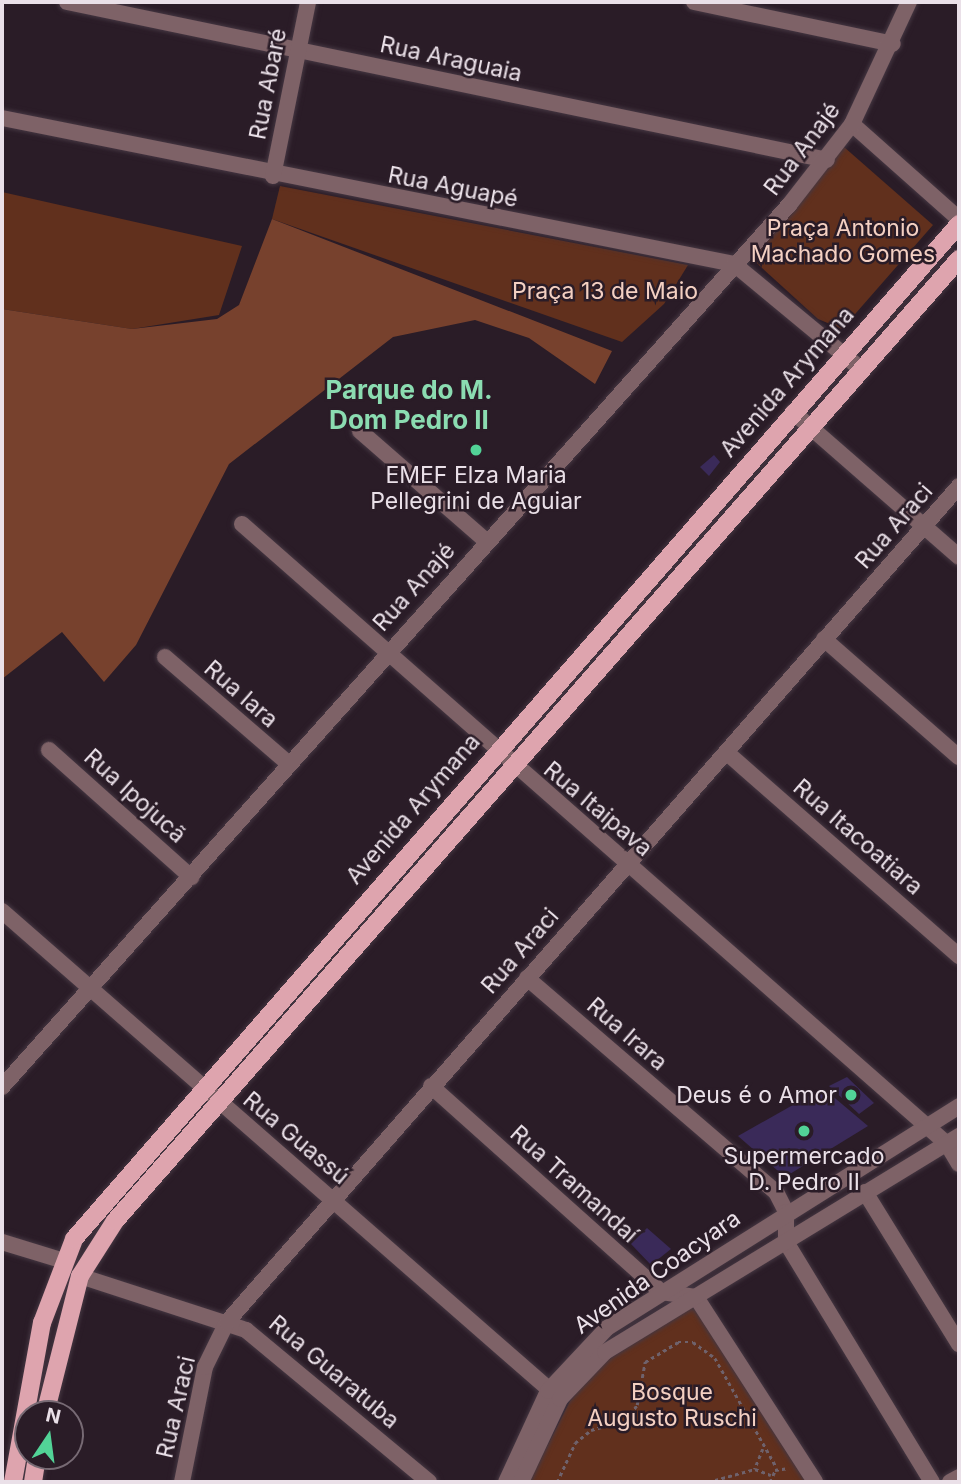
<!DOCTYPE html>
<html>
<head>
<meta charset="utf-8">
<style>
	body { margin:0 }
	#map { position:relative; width:961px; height:1484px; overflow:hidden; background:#2a1c27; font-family:Inter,sans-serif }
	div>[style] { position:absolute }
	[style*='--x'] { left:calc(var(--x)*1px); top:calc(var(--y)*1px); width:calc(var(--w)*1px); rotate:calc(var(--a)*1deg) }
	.green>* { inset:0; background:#61301d }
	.forest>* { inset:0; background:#77412d }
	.building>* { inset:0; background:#3a2a59 }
	.path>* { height:2.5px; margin-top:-1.25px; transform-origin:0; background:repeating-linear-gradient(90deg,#6f626c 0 3.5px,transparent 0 7px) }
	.roads { filter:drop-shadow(0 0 2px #453742) drop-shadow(0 0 2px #453742) }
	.minor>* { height:16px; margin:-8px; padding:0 8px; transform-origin:8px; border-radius:8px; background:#7e6267 }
	.major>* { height:18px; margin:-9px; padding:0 9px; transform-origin:9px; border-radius:9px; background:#dea4ae }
	.dots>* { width:19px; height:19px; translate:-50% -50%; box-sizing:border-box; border:4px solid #2a1c27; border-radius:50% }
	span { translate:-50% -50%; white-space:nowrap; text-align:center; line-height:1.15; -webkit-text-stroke:5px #2a1c27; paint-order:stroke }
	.street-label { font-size:23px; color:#eae0e8 }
	.park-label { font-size:23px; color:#f4d0c2 }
	.poi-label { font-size:23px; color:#eae0e8 }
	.right { translate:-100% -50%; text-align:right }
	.quarter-label { font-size:26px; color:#8bdcb1; font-weight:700 }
	.frame { position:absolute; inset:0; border:4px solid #eae0e8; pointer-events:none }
	.north { position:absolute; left:14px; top:1400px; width:70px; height:70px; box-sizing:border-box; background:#2a1c27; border:2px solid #776a74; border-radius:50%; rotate:13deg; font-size:19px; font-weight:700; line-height:28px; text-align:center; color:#eae0e8 }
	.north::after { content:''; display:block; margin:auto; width:24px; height:32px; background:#52d397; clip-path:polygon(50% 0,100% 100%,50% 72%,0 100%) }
</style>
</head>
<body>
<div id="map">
	<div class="green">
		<div style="clip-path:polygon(844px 147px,933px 225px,842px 329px,818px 319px,750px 257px)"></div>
		<div style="clip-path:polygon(280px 186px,688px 265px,664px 304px,622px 342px,272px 219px)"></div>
		<div style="clip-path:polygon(2px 192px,242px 246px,219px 315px,132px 329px,2px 309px)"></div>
		<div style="clip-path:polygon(693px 1304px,812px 1482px,529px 1482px,570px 1401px,600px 1365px)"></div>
	</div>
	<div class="forest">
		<div style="clip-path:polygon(272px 219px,612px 351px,595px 384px,529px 338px,475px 320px,393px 337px,229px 464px,136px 645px,104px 682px,62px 632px,2px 679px,2px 309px,132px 329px,217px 319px,239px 305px)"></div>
	</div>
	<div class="building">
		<div style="clip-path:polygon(714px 455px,720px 462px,709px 476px,700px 467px)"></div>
		<div style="clip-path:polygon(847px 1077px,874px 1103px,859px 1114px,829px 1086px)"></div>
		<div style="clip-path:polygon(823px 1088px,868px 1126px,785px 1177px,738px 1136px)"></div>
		<div style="clip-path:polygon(647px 1228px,671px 1249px,651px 1265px,631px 1244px)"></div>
	</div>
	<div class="path">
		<div style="--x:763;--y:1449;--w:22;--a:112"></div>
		<div style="--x:755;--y:1469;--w:17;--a:21"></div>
		<div style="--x:557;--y:1482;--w:43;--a:-65.2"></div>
		<div style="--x:575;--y:1443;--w:21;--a:-39"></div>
		<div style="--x:591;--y:1430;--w:36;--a:-16"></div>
		<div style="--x:626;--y:1420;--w:19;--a:-54"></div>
		<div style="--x:637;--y:1405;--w:44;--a:-79.5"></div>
		<div style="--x:645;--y:1362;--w:39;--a:-31"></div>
		<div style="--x:678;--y:1342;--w:15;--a:0"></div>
		<div style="--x:693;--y:1342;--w:27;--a:36"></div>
		<div style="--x:715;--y:1358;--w:126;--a:60.6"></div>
		<div style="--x:708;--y:1482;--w:49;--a:-15.5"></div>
		<div style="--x:770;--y:1482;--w:13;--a:-67"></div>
		<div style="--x:775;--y:1470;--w:14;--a:-8"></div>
	</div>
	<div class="roads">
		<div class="minor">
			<div style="--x:67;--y:2;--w:776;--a:11.74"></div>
			<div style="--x:694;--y:2;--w:203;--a:11.9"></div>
			<div style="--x:2;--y:118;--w:746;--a:11.28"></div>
			<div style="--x:734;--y:264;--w:165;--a:39.6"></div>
			<div style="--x:852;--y:124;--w:143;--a:41.6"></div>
			<div style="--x:273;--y:176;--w:177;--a:-78.6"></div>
			<div style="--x:793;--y:412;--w:220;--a:41.1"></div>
			<div style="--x:360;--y:431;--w:167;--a:41.1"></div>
			<div style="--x:242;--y:524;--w:939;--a:41.33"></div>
			<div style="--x:947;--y:1144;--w:23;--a:59"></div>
			<div style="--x:824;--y:639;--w:179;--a:41.2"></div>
			<div style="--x:165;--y:657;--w:164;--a:40.8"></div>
			<div style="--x:49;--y:750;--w:191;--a:41.8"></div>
			<div style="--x:726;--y:752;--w:310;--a:41.2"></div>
			<div style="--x:2;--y:911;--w:741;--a:41.17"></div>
			<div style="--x:527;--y:978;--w:328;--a:40.7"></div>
			<div style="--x:776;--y:1192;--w:22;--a:63"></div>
			<div style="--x:786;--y:1212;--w:30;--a:90"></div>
			<div style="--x:786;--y:1242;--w:281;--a:58.7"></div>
			<div style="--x:431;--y:1086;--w:309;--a:41.8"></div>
			<div style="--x:661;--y:1292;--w:35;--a:8"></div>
			<div style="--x:696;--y:1297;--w:220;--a:57.2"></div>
			<div style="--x:2;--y:1087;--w:1182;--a:-48.26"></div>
			<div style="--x:789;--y:205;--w:103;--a:-52.1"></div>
			<div style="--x:852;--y:124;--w:135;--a:-65"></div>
			<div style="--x:865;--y:1192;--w:179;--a:58.3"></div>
			<div style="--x:2;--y:1242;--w:62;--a:17"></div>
			<div style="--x:80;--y:1276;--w:175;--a:18"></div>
			<div style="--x:246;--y:1330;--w:238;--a:39.7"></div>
			<div style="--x:182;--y:1482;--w:117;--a:-78.7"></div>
			<div style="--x:205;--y:1367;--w:50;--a:-63.9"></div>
			<div style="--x:227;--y:1322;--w:1111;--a:-48.79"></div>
			<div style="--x:506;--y:1482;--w:100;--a:-65.2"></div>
			<div style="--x:548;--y:1391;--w:86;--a:-46.9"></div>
			<div style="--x:607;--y:1328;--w:416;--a:-32.2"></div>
			<div style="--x:521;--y:1482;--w:92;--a:-64.8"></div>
			<div style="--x:560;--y:1399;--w:65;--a:-46.2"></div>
			<div style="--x:605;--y:1352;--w:415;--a:-31.4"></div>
			<div style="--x:950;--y:1482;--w:10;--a:-29"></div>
		</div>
		<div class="major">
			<div style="--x:45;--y:1414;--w:142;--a:-75.8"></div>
			<div style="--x:80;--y:1276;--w:65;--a:-57.5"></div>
			<div style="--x:115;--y:1221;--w:1280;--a:-48.74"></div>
			<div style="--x:13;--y:1482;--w:162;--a:-79.7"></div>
			<div style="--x:42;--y:1323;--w:90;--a:-69.1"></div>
			<div style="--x:74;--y:1239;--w:1347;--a:-48.91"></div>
			<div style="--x:33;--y:1482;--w:26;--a:-81"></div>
		</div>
	</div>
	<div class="dots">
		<div style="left:476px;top:450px;background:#52d397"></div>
		<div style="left:851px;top:1095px;background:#52d397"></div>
		<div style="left:804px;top:1131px;background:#52d397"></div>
	</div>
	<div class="street-label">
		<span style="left:451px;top:59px;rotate:12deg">Rua Araguaia</span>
		<span style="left:268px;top:84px;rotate:-79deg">Rua Abaré</span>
		<span style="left:802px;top:149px;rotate:-53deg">Rua Anajé</span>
		<span style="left:453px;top:187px;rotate:11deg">Rua Aguapé</span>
		<span style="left:787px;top:382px;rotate:-49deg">Avenida Arymana</span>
		<span style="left:894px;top:526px;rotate:-49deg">Rua Araci</span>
		<span style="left:414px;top:587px;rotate:-48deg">Rua Anajé</span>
		<span style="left:241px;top:694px;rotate:41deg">Rua Iara</span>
		<span style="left:135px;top:796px;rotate:42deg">Rua Ipojucã</span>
		<span style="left:413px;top:809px;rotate:-49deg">Avenida Arymana</span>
		<span style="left:598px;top:809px;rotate:40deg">Rua Itaipava</span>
		<span style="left:858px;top:837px;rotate:41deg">Rua Itacoatiara</span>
		<span style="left:520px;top:951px;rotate:-49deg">Rua Araci</span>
		<span style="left:627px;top:1034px;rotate:41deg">Rua Irara</span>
		<span style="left:296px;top:1138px;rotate:40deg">Rua Guassú</span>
		<span style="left:574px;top:1184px;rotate:42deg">Rua Tramandaí</span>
		<span style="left:657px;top:1272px;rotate:-35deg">Avenida Coacyara</span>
		<span style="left:334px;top:1372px;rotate:40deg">Rua Guaratuba</span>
		<span style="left:176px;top:1407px;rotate:-77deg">Rua Araci</span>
	</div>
	<div class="park-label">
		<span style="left:843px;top:241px">Praça Antonio<br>Machado Gomes</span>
		<span style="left:605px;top:291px">Praça 13 de Maio</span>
		<span style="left:672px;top:1405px">Bosque<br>Augusto Ruschi</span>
	</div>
	<div class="poi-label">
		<span style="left:476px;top:488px">EMEF Elza Maria<br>Pellegrini de Aguiar</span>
		<span class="right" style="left:837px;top:1095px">Deus é o Amor</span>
		<span style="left:804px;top:1169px">Supermercado<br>D. Pedro II</span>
	</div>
	<div class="quarter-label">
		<span style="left:409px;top:405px">Parque do M.<br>Dom Pedro II</span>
	</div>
	<div class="frame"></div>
	<div class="north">N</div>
</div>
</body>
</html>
